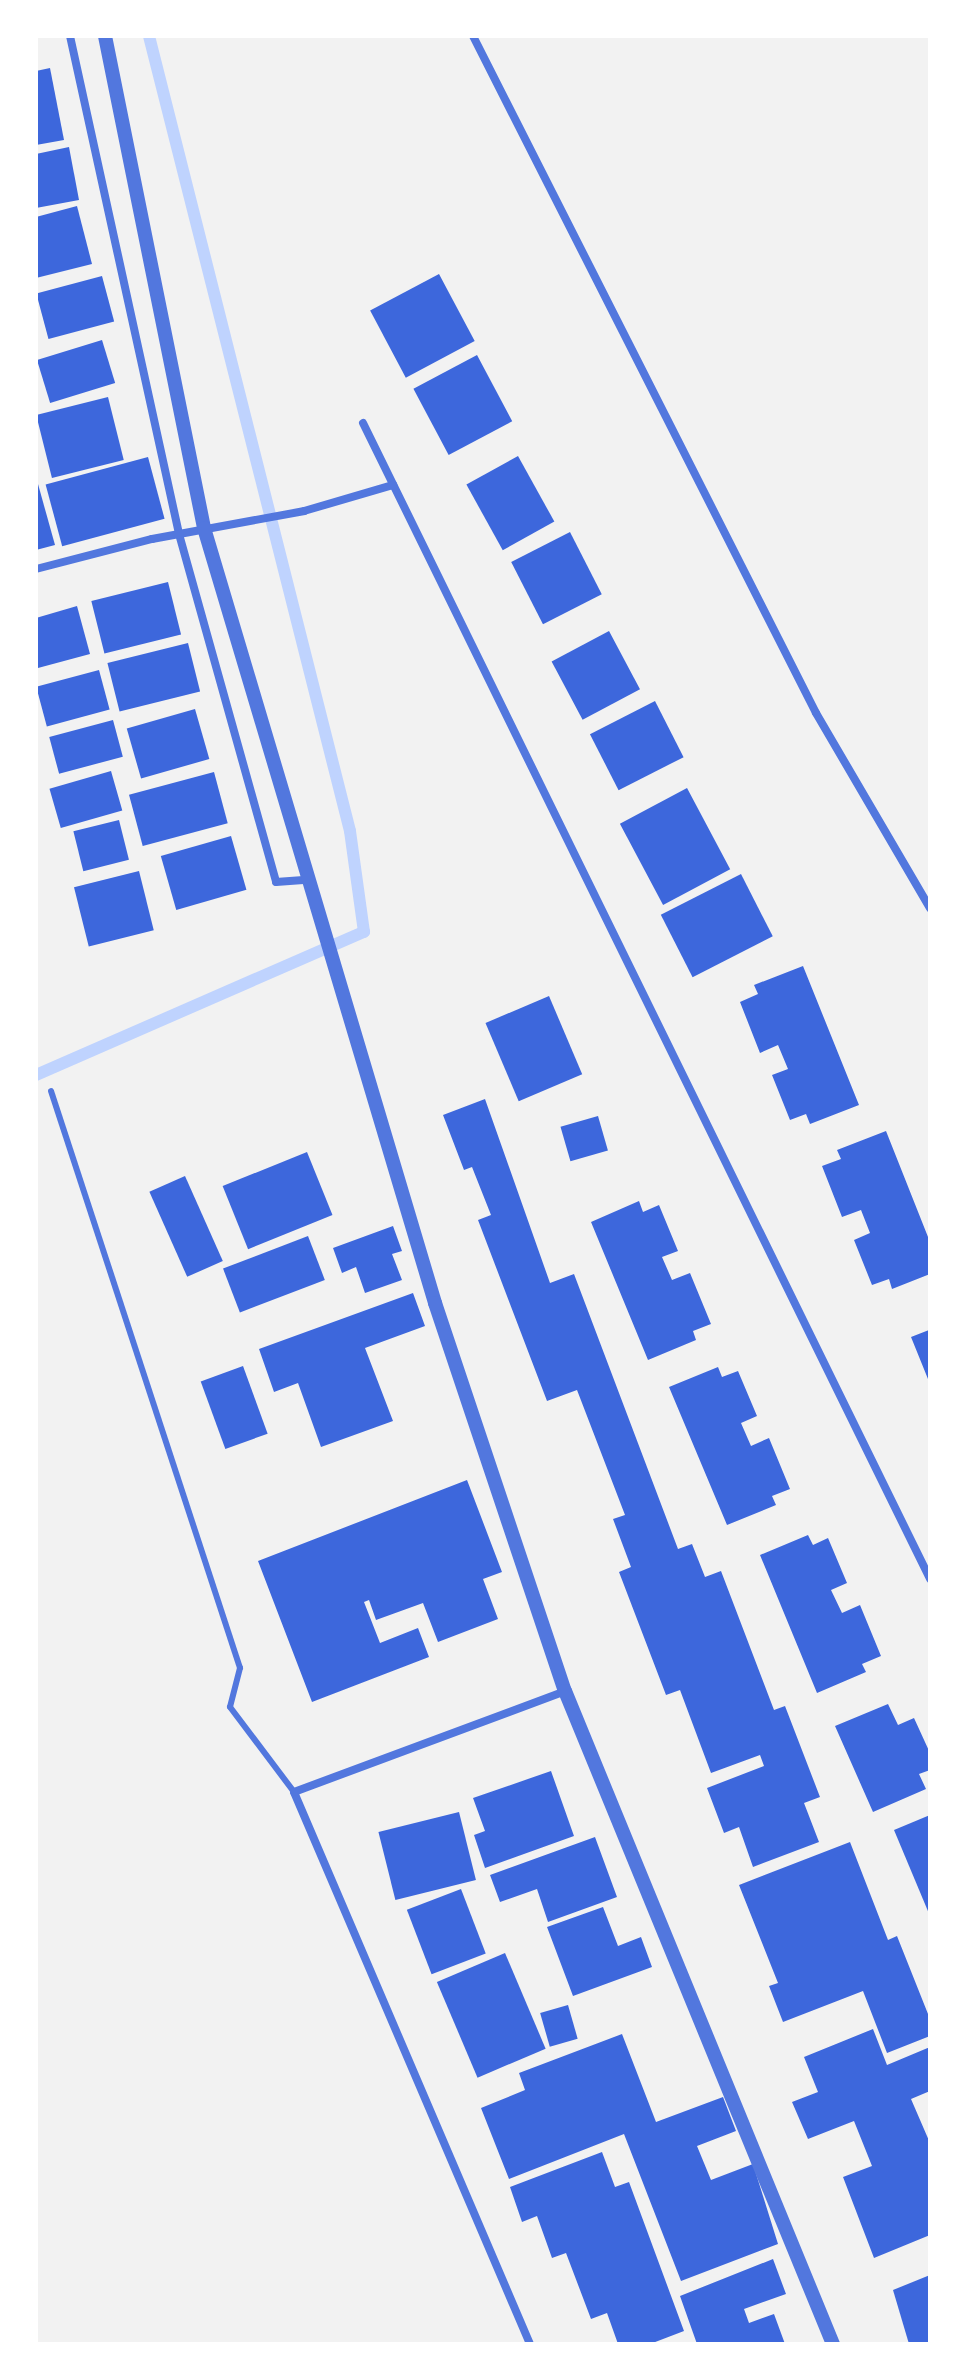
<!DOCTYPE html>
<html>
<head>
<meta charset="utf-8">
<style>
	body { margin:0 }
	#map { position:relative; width:966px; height:2380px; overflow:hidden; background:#f2f2f2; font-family:"Fira Sans Condensed",sans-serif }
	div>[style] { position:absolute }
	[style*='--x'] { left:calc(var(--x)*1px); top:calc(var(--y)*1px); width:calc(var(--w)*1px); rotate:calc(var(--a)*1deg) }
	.stream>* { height:12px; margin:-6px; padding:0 6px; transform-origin:6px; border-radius:6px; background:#bfd3fe }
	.building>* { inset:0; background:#3d67dc; transform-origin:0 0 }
	.service>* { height:6px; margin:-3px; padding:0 3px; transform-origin:3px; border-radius:3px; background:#5277de }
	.minor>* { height:8px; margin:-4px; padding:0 4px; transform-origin:4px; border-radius:4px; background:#5277de }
	.tertiary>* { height:14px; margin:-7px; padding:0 7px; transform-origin:7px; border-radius:7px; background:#5277de }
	span { translate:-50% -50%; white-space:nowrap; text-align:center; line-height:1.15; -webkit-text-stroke:8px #fff; paint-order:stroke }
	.frame { position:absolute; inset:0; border:38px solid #fff; pointer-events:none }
</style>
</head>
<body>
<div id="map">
	<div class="stream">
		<div style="--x:36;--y:1075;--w:358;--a:-23.6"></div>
		<div style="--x:364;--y:932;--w:102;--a:-97.9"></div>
		<div style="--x:350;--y:831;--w:820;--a:-104.19"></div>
	</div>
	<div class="building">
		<div style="clip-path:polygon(50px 68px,64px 140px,36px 145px,36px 71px)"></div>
		<div style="clip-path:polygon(69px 147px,79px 200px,36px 208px,36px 154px)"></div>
		<div style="clip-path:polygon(77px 206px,92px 264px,36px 278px,36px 217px)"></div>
		<div style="left:439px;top:274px;width:76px;height:78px;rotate:62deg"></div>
		<div style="left:102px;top:276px;width:47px;height:68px;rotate:75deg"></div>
		<div style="left:102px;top:340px;width:45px;height:68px;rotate:73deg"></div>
		<div style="left:477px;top:355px;width:75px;height:72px;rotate:62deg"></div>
		<div style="left:108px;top:397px;width:65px;height:74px;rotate:76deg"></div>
		<div style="left:518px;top:456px;width:75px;height:59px;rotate:61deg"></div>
		<div style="left:148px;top:457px;width:64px;height:106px;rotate:75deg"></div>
		<div style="clip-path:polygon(38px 484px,55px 545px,36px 550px,36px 485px)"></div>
		<div style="left:570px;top:532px;width:70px;height:66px;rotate:63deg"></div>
		<div style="left:168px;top:582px;width:54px;height:79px;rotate:76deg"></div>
		<div style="clip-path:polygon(77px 606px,90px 654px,38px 668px,36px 618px)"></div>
		<div style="left:609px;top:631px;width:66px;height:65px;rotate:62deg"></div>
		<div style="left:188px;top:643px;width:50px;height:83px;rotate:76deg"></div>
		<div style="left:99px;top:670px;width:41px;height:65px;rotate:75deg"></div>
		<div style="left:655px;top:701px;width:63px;height:73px;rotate:63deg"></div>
		<div style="left:195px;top:709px;width:52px;height:71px;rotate:74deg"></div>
		<div style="left:113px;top:720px;width:38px;height:66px;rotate:75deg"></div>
		<div style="left:111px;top:771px;width:41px;height:64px;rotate:74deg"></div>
		<div style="left:214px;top:772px;width:53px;height:88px;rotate:75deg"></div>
		<div style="left:687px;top:788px;width:92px;height:76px;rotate:62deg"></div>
		<div style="left:119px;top:820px;width:41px;height:47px;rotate:76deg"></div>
		<div style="left:231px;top:836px;width:56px;height:73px;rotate:74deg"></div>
		<div style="left:139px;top:871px;width:61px;height:67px;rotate:76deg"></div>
		<div style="left:741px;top:874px;width:70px;height:90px;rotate:63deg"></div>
		<div style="clip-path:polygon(803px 966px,859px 1105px,810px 1124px,806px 1114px,790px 1120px,772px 1075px,788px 1069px,778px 1045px,760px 1053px,740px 1002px,758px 994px,754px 985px)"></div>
		<div style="left:549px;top:996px;width:85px;height:69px;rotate:67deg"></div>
		<div style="clip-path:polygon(485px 1099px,550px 1283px,574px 1274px,678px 1549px,692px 1544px,705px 1577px,721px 1571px,774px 1710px,785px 1706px,820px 1797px,804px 1803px,819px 1842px,753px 1867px,739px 1827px,724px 1833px,707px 1788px,764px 1766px,760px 1755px,711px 1773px,680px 1690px,666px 1695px,619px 1572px,631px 1567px,613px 1519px,625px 1515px,577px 1390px,547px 1401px,478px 1220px,491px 1215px,472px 1167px,464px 1170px,443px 1115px)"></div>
		<div style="left:598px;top:1116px;width:36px;height:39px;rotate:74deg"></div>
		<div style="clip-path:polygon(886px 1131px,930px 1242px,930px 1274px,892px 1289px,889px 1279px,872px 1285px,854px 1240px,870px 1233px,861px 1210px,842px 1217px,822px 1166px,841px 1159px,837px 1150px)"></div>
		<div style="left:307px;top:1152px;width:68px;height:91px;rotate:68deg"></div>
		<div style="left:185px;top:1176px;width:93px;height:39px;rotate:66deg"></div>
		<div style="clip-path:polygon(639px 1201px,643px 1212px,659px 1205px,678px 1251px,662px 1257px,672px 1280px,690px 1273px,711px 1324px,693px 1331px,696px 1340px,648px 1360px,591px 1222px)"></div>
		<div style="clip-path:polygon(393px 1226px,402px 1251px,392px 1254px,402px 1280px,365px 1293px,356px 1267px,342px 1273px,333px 1248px)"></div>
		<div style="left:308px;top:1236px;width:47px;height:91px;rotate:69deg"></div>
		<div style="clip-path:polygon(413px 1293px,425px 1326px,365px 1348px,393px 1421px,321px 1447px,298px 1383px,274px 1392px,259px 1349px)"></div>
		<div style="clip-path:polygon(930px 1320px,930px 1384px,911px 1337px,929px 1330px)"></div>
		<div style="left:243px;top:1366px;width:72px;height:45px;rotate:70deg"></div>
		<div style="clip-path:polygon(718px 1367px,722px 1377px,738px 1371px,757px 1416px,741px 1423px,751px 1446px,769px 1438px,790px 1489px,772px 1496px,776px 1505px,727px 1525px,669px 1387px)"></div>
		<div style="clip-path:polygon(467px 1480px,502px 1572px,483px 1579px,498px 1619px,438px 1642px,423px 1603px,376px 1620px,369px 1600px,364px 1602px,380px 1643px,418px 1628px,429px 1657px,312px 1702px,258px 1561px)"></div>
		<div style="clip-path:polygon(808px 1535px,813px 1545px,828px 1538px,847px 1583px,831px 1590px,842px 1613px,860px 1605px,881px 1656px,862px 1664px,866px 1672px,817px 1693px,760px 1555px)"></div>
		<div style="clip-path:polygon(888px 1704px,898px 1725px,914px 1718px,930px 1753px,930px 1770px,919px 1774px,926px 1789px,873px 1812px,835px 1726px)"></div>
		<div style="clip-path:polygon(551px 1771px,574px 1836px,485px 1868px,474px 1835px,485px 1831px,473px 1798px)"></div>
		<div style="left:459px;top:1812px;width:70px;height:83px;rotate:76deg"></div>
		<div style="clip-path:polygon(930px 1815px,930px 1916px,894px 1830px)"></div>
		<div style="clip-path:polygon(595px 1837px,617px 1897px,548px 1922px,537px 1889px,500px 1902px,490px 1875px)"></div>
		<div style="clip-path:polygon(850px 1842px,888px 1940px,897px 1936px,930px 2019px,930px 2036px,887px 2053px,863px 1991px,783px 2022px,769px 1986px,778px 1983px,739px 1885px)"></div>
		<div style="left:461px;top:1889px;width:69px;height:58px;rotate:69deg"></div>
		<div style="clip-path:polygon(603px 1907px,618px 1946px,641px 1937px,652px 1967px,573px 1996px,547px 1927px)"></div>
		<div style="left:505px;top:1953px;width:104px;height:74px;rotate:67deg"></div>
		<div style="left:568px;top:2005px;width:35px;height:29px;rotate:74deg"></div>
		<div style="clip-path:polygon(873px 2029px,887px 2065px,930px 2047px,930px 2091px,911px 2099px,930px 2143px,930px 2235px,874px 2258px,843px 2177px,872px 2166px,854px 2121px,808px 2139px,792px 2102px,818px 2092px,804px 2057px)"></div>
		<div style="clip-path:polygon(622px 2034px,656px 2122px,723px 2097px,736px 2131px,697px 2146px,711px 2180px,753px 2164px,778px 2244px,681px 2281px,624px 2134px,509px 2179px,481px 2108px,525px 2090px,519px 2073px)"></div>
		<div style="clip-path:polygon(602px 2152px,615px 2187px,629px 2182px,684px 2331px,650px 2344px,618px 2344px,607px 2313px,591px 2319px,566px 2253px,552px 2258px,537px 2216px,522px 2222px,510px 2187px)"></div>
		<div style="clip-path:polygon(773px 2259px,786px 2294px,744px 2309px,749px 2323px,774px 2314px,785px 2344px,697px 2344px,680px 2296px)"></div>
		<div style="clip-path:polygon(930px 2275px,930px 2344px,909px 2344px,893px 2290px)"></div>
	</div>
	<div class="service">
		<div style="--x:51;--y:1091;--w:607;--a:71.86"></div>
		<div style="--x:240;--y:1668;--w:40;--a:104.4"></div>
		<div style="--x:230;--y:1707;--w:106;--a:53"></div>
	</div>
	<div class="minor">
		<div style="--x:70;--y:36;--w:510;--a:77.65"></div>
		<div style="--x:179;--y:534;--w:361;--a:74.4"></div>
		<div style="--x:276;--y:882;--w:31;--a:-4"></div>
		<div style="--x:473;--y:36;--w:759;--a:63.13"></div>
		<div style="--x:816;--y:713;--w:226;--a:59.7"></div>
		<div style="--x:363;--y:423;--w:1288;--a:63.87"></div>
		<div style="--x:36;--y:569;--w:120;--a:-14.5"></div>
		<div style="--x:152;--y:539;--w:155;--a:-10.4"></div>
		<div style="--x:304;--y:511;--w:93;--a:-16.3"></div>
		<div style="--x:530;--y:2344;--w:600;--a:-113.15"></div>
		<div style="--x:294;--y:1792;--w:289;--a:-20.4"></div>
	</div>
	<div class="tertiary">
		<div style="--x:105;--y:36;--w:502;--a:78.62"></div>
		<div style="--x:204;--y:528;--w:809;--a:73.4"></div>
		<div style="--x:435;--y:1303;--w:409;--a:71.5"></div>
		<div style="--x:565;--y:1691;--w:706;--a:67.69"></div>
	</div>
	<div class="frame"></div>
</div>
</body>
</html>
